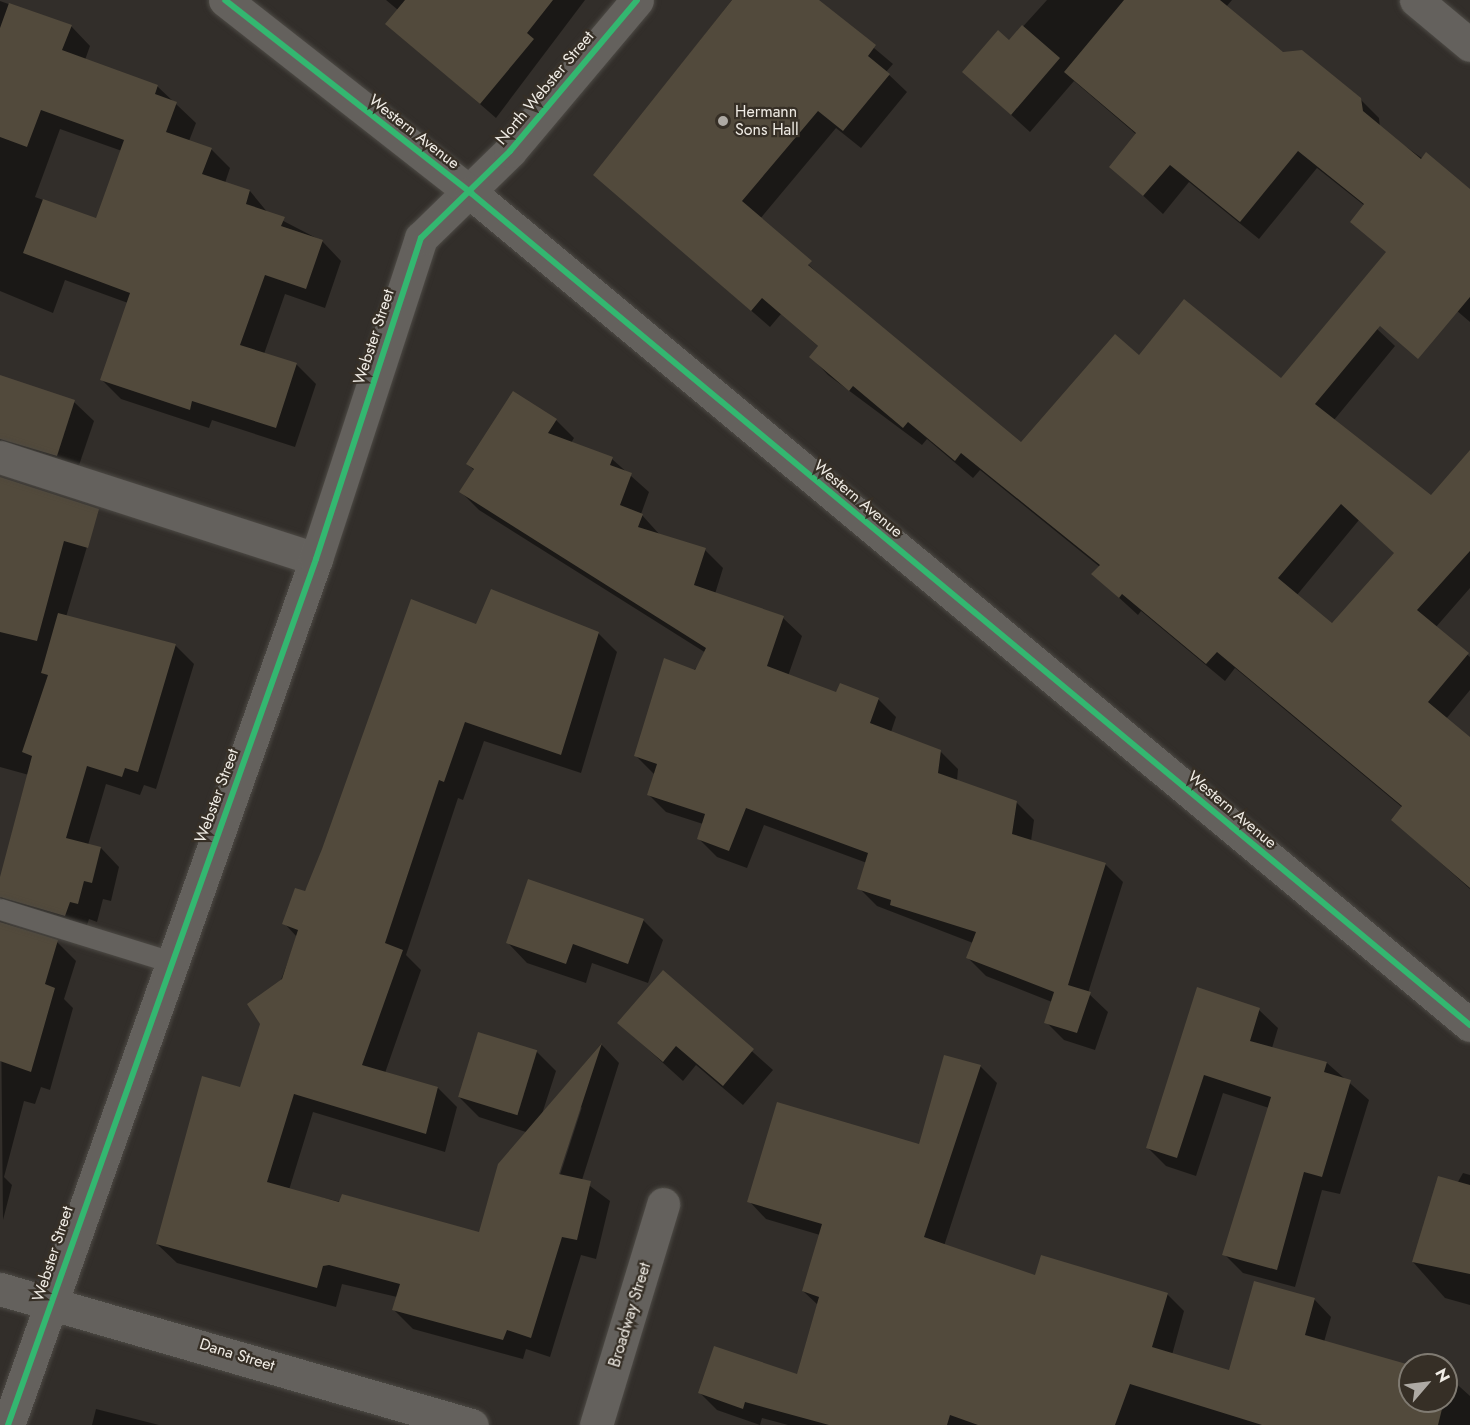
<!DOCTYPE html>
<html>
<head>
<meta charset="utf-8">
<style>
	body { margin:0 }
	#map { position:relative; width:1470px; height:1425px; overflow:hidden; background:#322e2a; font-family:Jost,sans-serif }
	div>[style] { position:absolute }
	[style*='--x'] { left:calc(var(--x)*1px); top:calc(var(--y)*1px); width:calc(var(--w)*1px); rotate:calc(var(--a)*1deg) }
	.shadow>* { inset:0; background:#0007 }
	.building>* { inset:0; background:#524a3c; transform-origin:0 0 }
	.roads { filter:drop-shadow(0 0 2px #4d4a45) drop-shadow(0 0 2px #4d4a45) }
	.service>* { height:21px; margin:-10.5px; padding:0 10.5px; transform-origin:10.5px; border-radius:10.5px; background:#64615d }
	.minor>* { height:33px; margin:-16.5px; padding:0 16.5px; transform-origin:16.5px; border-radius:16.5px; background:#64615d }
	.tertiary>* { height:33px; margin:-16.5px; padding:0 16.5px; transform-origin:16.5px; border-radius:16.5px; background:#64615d }
	.cycleway>* { height:6px; margin:-3px; padding:0 3px; transform-origin:3px; border-radius:3px; background:#33b770 }
	.dots>* { width:16px; height:16px; translate:-50% -50%; box-sizing:border-box; border:3px solid #362f26; border-radius:50% }
	span { translate:-50% -50%; white-space:nowrap; text-align:center; line-height:1.15; -webkit-text-stroke:4.5px #362f26; paint-order:stroke }
	.street-label { font-size:16px; color:#f0ece5 }
	.poi-label { font-size:16px; color:#f0ece5 }
	.left { translate:0 -50%; text-align:left }
	.north { position:absolute; left:1398px; top:1353px; width:60px; height:60px; box-sizing:border-box; background:#362f26; border:2px solid #807b72; border-radius:50%; rotate:62deg; font-size:16px; font-weight:700; line-height:24px; text-align:center; color:#f0ece5 }
	.north::after { content:''; display:block; margin:auto; width:21px; height:27px; background:#aeaaa4; clip-path:polygon(50% 0,100% 100%,50% 72%,0 100%) }
</style>
</head>
<body>
<div id="map">
	<div class="shadow">
		<div style="clip-path:polygon(386px 0,585px 0,496px 118px,387px 23px,398px 10px)"></div>
		<div style="clip-path:polygon(evenodd,732px 0,817px 0,893px 64px,886px 72px,907px 92px,861px 148px,836px 128px,760px 219px,827px 282px,1021px 444px,1139px 357px,1281px 380px,1377px 329px,1395px 346px,1334px 420px,1470px 529px,1470px 588px,1436px 627px,1470px 657px,1470px 690px,1446px 719px,1470px 739px,1470px 889px,1393px 820px,1403px 808px,1235px 668px,1225px 681px,1141px 611px,1138px 615px,1093px 574px,1100px 567px,980px 470px,973px 478px,927px 439px,922px 445px,828px 375px,811px 357px,819px 347px,781px 314px,770px 327px,595px 175px,732px 0,1359px 520px,1395px 553px,1332px 625px,1297px 595px,1359px 520px)"></div>
		<div style="clip-path:polygon(1047px 0,1232px 0,1226px 7px,1282px 54px,1360px 99px,1379px 118px,1380px 128px,1470px 193px,1470px 322px,1352px 221px,1365px 206px,1317px 168px,1259px 239px,1189px 182px,1163px 214px,1111px 166px,1137px 135px,1074px 81px,1030px 132px,964px 72px,1009px 42px)"></div>
		<div style="clip-path:polygon(evenodd,0 1px,71px 26px,90px 46px,85px 60px,157px 86px,196px 123px,189px 141px,211px 149px,230px 168px,225px 183px,250px 191px,268px 213px,322px 241px,341px 261px,325px 308px,285px 294px,264px 354px,296px 364px,316px 384px,295px 447px,212px 420px,209px 428px,121px 399px,102px 380px,128px 303px,65px 280px,53px 313px,0 291px,0 1px,60px 129px,122px 151px,97px 220px,35px 197px,60px 129px)"></div>
		<div style="clip-path:polygon(0 378px,74px 402px,94px 421px,76px 474px,0 442px)"></div>
		<div style="clip-path:polygon(556px 420px,574px 438px,571px 443px,612px 459px,649px 492px,641px 514px,660px 535px,705px 550px,723px 568px,715px 594px,783px 618px,802px 636px,788px 676px,837px 694px,878px 699px,896px 717px,891px 732px,940px 751px,958px 769px,957px 781px,1016px 802px,1034px 820px,1031px 841px,1105px 864px,1123px 882px,1088px 993px,1108px 1012px,1095px 1050px,1064px 1040px,1046px 1022px,1052px 1002px,986px 976px,968px 958px,973px 943px,877px 906px,859px 888px,867px 863px,764px 825px,747px 868px,717px 857px,699px 839px,703px 824px,666px 812px,648px 794px,655px 775px,636px 756px,706px 653px,479px 510px,461px 492px,475px 471px,467px 464px)"></div>
		<div style="clip-path:polygon(0 502px,89px 540px,66px 617px,175px 645px,194px 664px,156px 789px,144px 785px,140px 795px,106px 784px,88px 845px,101px 848px,119px 867px,111px 901px,103px 899px,97px 922px,89px 919px,84px 934px,0 901px,29px 775px,0 767px)"></div>
		<div style="clip-path:polygon(evenodd,477px 626px,598px 633px,617px 652px,581px 773px,484px 741px,463px 800px,458px 798px,406px 955px,421px 970px,385px 1073px,438px 1088px,457px 1107px,445px 1152px,313px 1112px,289px 1190px,480px 1234px,526px 1132px,479px 1117px,459px 1097px,536px 1051px,556px 1071px,542px 1114px,601px 1044px,619px 1063px,582px 1180px,610px 1201px,596px 1259px,581px 1255px,550px 1357px,526px 1349px,523px 1359px,413px 1329px,394px 1310px,397px 1297px,342px 1284px,336px 1307px,177px 1263px,157px 1244px,241px 1088px,297px 937px,284px 923px,477px 626px,582px 1107px,558px 1181px,555px 1180px,577px 1111px,582px 1107px)"></div>
		<div style="clip-path:polygon(643px 920px,663px 940px,648px 983px,592px 963px,586px 983px,527px 963px,508px 943px)"></div>
		<div style="clip-path:polygon(0 921px,57px 942px,76px 961px,64px 999px,73px 1008px,50px 1090px,41px 1087px,35px 1104px,24px 1101px,4px 1177px,12px 1185px,3px 1220px)"></div>
		<div style="clip-path:polygon(663px 972px,773px 1070px,743px 1105px,696px 1065px,683px 1081px,619px 1023px)"></div>
		<div style="clip-path:polygon(1198px 989px,1259px 1010px,1278px 1028px,1272px 1048px,1327px 1063px,1369px 1100px,1340px 1194px,1322px 1190px,1295px 1287px,1243px 1273px,1224px 1254px,1269px 1108px,1223px 1093px,1196px 1176px,1166px 1166px,1147px 1147px)"></div>
		<div style="clip-path:polygon(980px 1066px,997px 1083px,944px 1246px,1036px 1277px,1167px 1294px,1184px 1311px,1172px 1355px,1230px 1372px,1314px 1299px,1331px 1317px,1324px 1342px,1410px 1367px,1410px 1401px,1446px 1401px,1450px 1378px,1470px 1396px,1470px 1425px,788px 1425px,762px 1418px,760px 1425px,717px 1410px,700px 1393px,798px 1376px,818px 1305px,803px 1291px,820px 1235px,766px 1219px,749px 1201px,920px 1146px)"></div>
		<div style="clip-path:polygon(1463px 1173px,1470px 1175px,1470px 1305px,1445px 1298px,1413px 1262px)"></div>
		<div style="clip-path:polygon(96px 1409px,159px 1425px,92px 1425px)"></div>
	</div>
	<div class="building">
		<div style="clip-path:polygon(405px 0,553px 0,527px 33px,534px 39px,480px 104px,385px 24px)"></div>
		<div style="clip-path:polygon(evenodd,732px 0,819px 0,876px 45px,868px 56px,890px 74px,843px 131px,818px 111px,742px 201px,812px 261px,808px 265px,1021px 442px,1115px 334px,1139px 355px,1184px 299px,1281px 378px,1386px 252px,1350px 222px,1364px 204px,1298px 151px,1240px 222px,1170px 165px,1143px 196px,1109px 167px,1136px 133px,1064px 72px,1124px 0,1220px 0,1283px 52px,1302px 50px,1361px 98px,1363px 111px,1421px 159px,1426px 152px,1470px 189px,1470px 297px,1418px 359px,1380px 326px,1315px 404px,1431px 495px,1470px 450px,1470px 551px,1417px 610px,1469px 653px,1428px 702px,1470px 737px,1470px 888px,1391px 820px,1402px 806px,1217px 652px,1206px 664px,1122px 594px,1119px 598px,1091px 574px,1100px 565px,961px 453px,955px 461px,908px 422px,903px 428px,853px 386px,849px 391px,809px 357px,818px 346px,762px 298px,751px 311px,593px 175px,732px 0,1341px 504px,1394px 553px,1332px 623px,1278px 578px,1341px 504px)"></div>
		<div style="clip-path:polygon(9px 3px,72px 25px,62px 50px,158px 85px,155px 94px,177px 102px,166px 132px,212px 148px,202px 174px,250px 190px,246px 204px,285px 217px,281px 226px,323px 240px,306px 289px,265px 275px,240px 345px,297px 363px,276px 428px,192px 401px,190px 410px,100px 380px,130px 293px,23px 253px,43px 199px,96px 218px,124px 140px,41px 110px,27px 147px,0 137px,0 28px)"></div>
		<div style="clip-path:polygon(1022px 25px,1060px 58px,1011px 115px,962px 72px,998px 30px,1009px 40px)"></div>
		<div style="clip-path:polygon(0 375px,75px 400px,57px 456px,0 439px)"></div>
		<div style="clip-path:polygon(513px 391px,557px 419px,548px 433px,613px 457px,610px 465px,632px 473px,620px 505px,643px 514px,638px 527px,706px 548px,694px 585px,784px 616px,767px 666px,836px 692px,840px 683px,879px 698px,870px 723px,941px 750px,938px 773px,1017px 801px,1012px 834px,1106px 863px,1068px 985px,1091px 992px,1077px 1033px,1044px 1023px,1054px 992px,966px 958px,976px 932px,890px 905px,891px 900px,857px 889px,868px 853px,746px 808px,729px 851px,697px 839px,705px 814px,647px 795px,657px 764px,634px 756px,664px 658px,695px 670px,706px 648px,459px 492px,474px 469px,466px 464px)"></div>
		<div style="clip-path:polygon(0 477px,99px 509px,88px 548px,64px 541px,37px 641px,0 632px)"></div>
		<div style="clip-path:polygon(491px 589px,599px 632px,561px 755px,465px 722px,444px 782px,439px 780px,385px 943px,403px 950px,362px 1065px,438px 1087px,426px 1134px,294px 1094px,267px 1182px,339px 1202px,342px 1194px,479px 1232px,498px 1164px,602px 1043px,559px 1174px,591px 1181px,577px 1240px,562px 1237px,531px 1338px,507px 1330px,503px 1340px,392px 1310px,400px 1284px,329px 1265px,323px 1266px,317px 1288px,156px 1244px,202px 1076px,240px 1087px,260px 1024px,247px 1004px,282px 979px,298px 930px,282px 924px,295px 888px,305px 891px,322px 849px,411px 599px,476px 624px)"></div>
		<div style="clip-path:polygon(58px 613px,176px 644px,138px 772px,125px 768px,122px 777px,87px 766px,66px 838px,101px 847px,92px 883px,84px 881px,78px 904px,70px 902px,65px 916px,0 897px,0 877px,32px 756px,22px 752px,48px 675px,41px 673px)"></div>
		<div style="clip-path:polygon(528px 879px,644px 919px,628px 964px,573px 944px,566px 964px,506px 943px)"></div>
		<div style="clip-path:polygon(0 922px,58px 940px,45px 984px,55px 988px,31px 1072px,0 1061px)"></div>
		<div style="clip-path:polygon(663px 970px,754px 1049px,723px 1086px,676px 1046px,663px 1062px,617px 1023px)"></div>
		<div style="clip-path:polygon(1197px 987px,1260px 1008px,1250px 1041px,1327px 1062px,1324px 1072px,1351px 1080px,1322px 1177px,1304px 1172px,1277px 1270px,1222px 1255px,1271px 1097px,1204px 1075px,1177px 1158px,1146px 1148px)"></div>
		<div style="left:478px;top:1032px;width:62px;height:68px;rotate:17deg"></div>
		<div style="clip-path:polygon(944px 1055px,981px 1065px,924px 1237px,1035px 1275px,1041px 1255px,1168px 1293px,1152px 1347px,1229px 1370px,1254px 1281px,1315px 1298px,1305px 1335px,1410px 1365px,1410px 1401px,1444px 1401px,1438px 1425px,1262px 1425px,1130px 1384px,1115px 1425px,978px 1425px,950px 1415px,947px 1425px,829px 1425px,745px 1402px,743px 1409px,698px 1393px,714px 1346px,797px 1374px,819px 1297px,802px 1291px,822px 1224px,747px 1202px,777px 1102px,919px 1144px)"></div>
		<div style="clip-path:polygon(1438px 1176px,1470px 1185px,1470px 1274px,1412px 1262px)"></div>
	</div>
	<div class="roads">
		<div class="service">
			<div style="--x:0;--y:909;--w:179;--a:17.2"></div>
		</div>
		<div class="minor">
			<div style="--x:1416;--y:0;--w:70;--a:39.8"></div>
			<div style="--x:0;--y:457;--w:332;--a:17.9"></div>
			<div style="--x:0;--y:1289;--w:491;--a:16.1"></div>
			<div style="--x:8;--y:1425;--w:919;--a:-70.42"></div>
			<div style="--x:316;--y:559;--w:338;--a:-71.9"></div>
			<div style="--x:421;--y:238;--w:124;--a:-44.3"></div>
			<div style="--x:510;--y:151;--w:197;--a:-49.9"></div>
			<div style="--x:596;--y:1425;--w:231;--a:-73.1"></div>
		</div>
		<div class="tertiary">
			<div style="--x:225;--y:0;--w:313;--a:38.1"></div>
			<div style="--x:471;--y:193;--w:1300;--a:39.79"></div>
		</div>
	</div>
	<div class="cycleway">
		<div style="--x:225;--y:0;--w:313;--a:38.1"></div>
		<div style="--x:471;--y:193;--w:1300;--a:39.79"></div>
		<div style="--x:8;--y:1425;--w:919;--a:-70.42"></div>
		<div style="--x:316;--y:559;--w:338;--a:-71.9"></div>
		<div style="--x:421;--y:238;--w:124;--a:-44.3"></div>
		<div style="--x:510;--y:151;--w:197;--a:-49.9"></div>
	</div>
	<div class="dots">
		<div style="left:723px;top:121px;background:#aeaaa4"></div>
	</div>
	<div class="street-label">
		<span style="left:545px;top:88px;rotate:-50deg">North Webster Street</span>
		<span style="left:414px;top:132px;rotate:38deg">Western Avenue</span>
		<span style="left:374px;top:337px;rotate:-72deg">Webster Street</span>
		<span style="left:858px;top:499px;rotate:40deg">Western Avenue</span>
		<span style="left:217px;top:796px;rotate:-70deg">Webster Street</span>
		<span style="left:1232px;top:810px;rotate:40deg">Western Avenue</span>
		<span style="left:53px;top:1254px;rotate:-72deg">Webster Street</span>
		<span style="left:630px;top:1315px;rotate:-73deg">Broadway Street</span>
		<span style="left:237px;top:1355px;rotate:17deg">Dana Street</span>
	</div>
	<div class="poi-label">
		<span class="left" style="left:735px;top:121px">Hermann<br>Sons Hall</span>
	</div>
	<div class="north">N</div>
</div>
</body>
</html>
